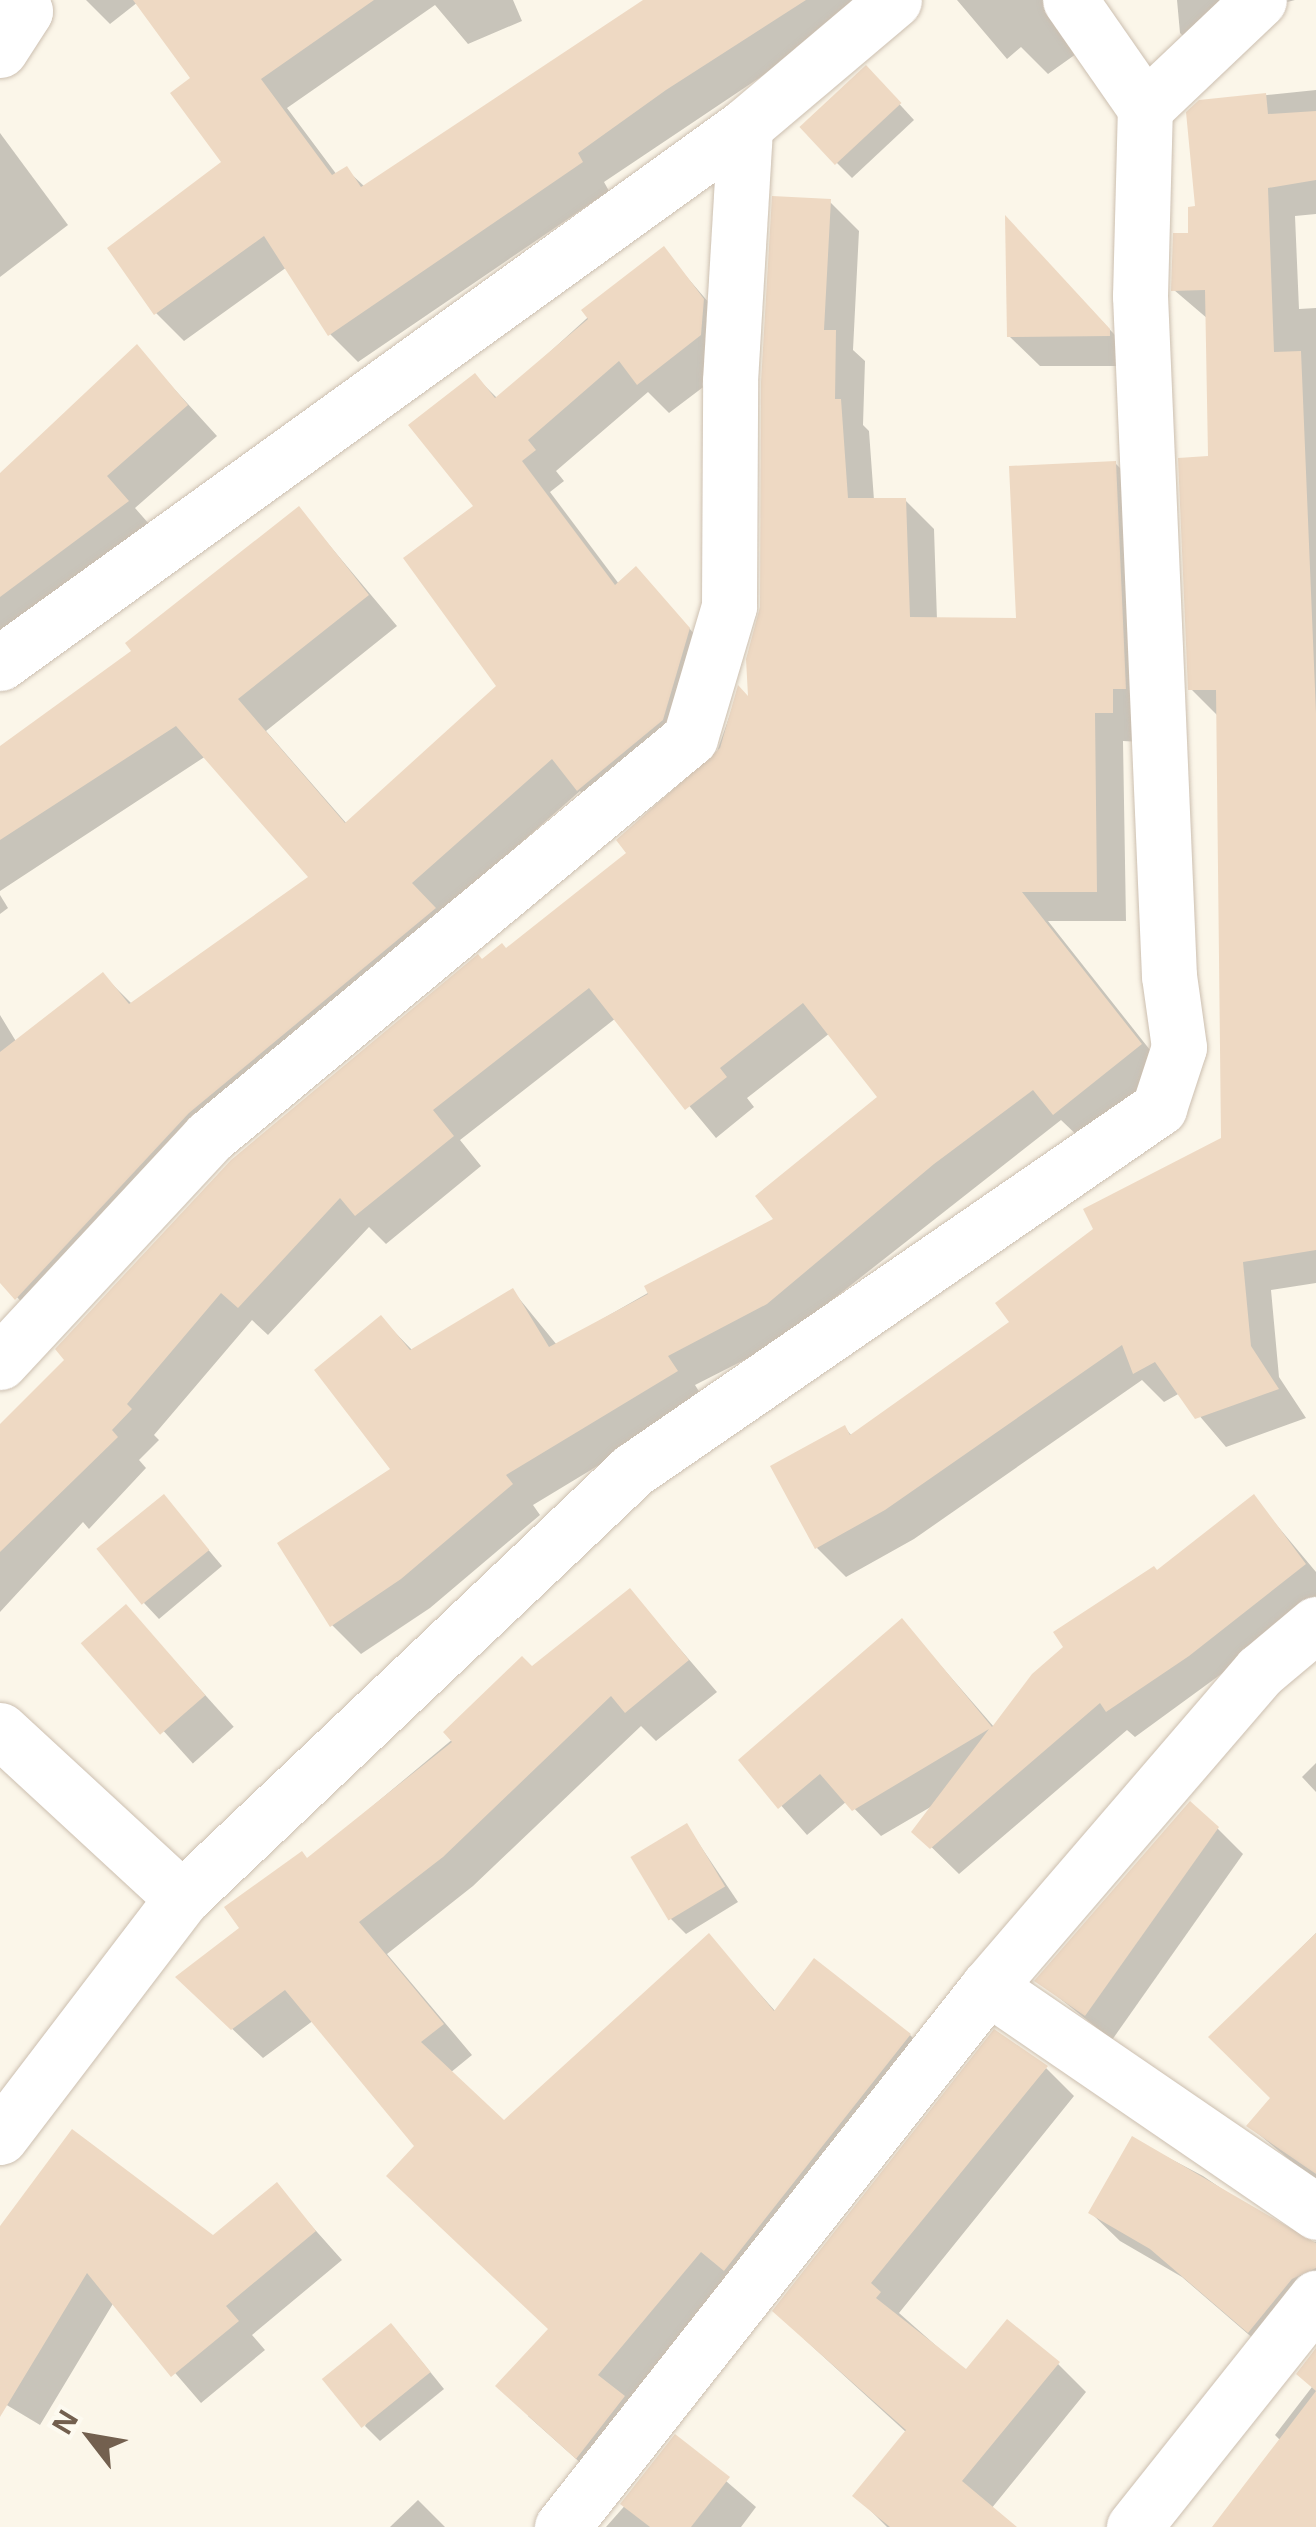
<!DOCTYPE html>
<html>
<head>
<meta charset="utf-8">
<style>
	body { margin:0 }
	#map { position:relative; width:1316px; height:2527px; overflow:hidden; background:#fbf6e9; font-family:"Noto Sans",sans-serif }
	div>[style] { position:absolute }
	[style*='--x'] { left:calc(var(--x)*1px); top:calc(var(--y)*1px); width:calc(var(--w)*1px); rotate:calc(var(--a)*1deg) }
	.shadow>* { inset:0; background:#0003; transform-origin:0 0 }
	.building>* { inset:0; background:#eed9c3; transform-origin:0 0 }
	.roads { filter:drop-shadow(0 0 2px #ccbfb0) drop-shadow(0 0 2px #ccbfb0) }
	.street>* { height:55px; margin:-27.5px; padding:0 27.5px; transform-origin:27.5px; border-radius:27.5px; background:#fff }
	span { translate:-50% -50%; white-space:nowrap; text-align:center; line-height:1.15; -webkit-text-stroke:8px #fdfaf0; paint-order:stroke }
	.north { position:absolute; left:40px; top:2387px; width:100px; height:100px; -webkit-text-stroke:8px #fdfaf0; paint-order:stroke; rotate:301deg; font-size:28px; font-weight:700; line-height:40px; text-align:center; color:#73604f }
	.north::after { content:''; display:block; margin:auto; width:35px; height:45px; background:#73604f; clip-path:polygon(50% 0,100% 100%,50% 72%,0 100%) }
</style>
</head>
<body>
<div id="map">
	<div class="shadow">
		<div style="clip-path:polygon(86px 0,513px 0,522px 21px,468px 44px,435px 5px,287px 108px,337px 175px,346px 169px,365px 187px,647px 0,859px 0,831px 30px,604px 182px,609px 191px,358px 362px,330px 334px,287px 267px,184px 341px,156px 313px,224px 162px,194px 78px,138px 2px,110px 24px)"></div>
		<div style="clip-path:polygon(957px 0,1087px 0,1076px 54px,1048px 74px,1021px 47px,1007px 59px)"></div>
		<div style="clip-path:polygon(1177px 0,1295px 0,1268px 7px,1210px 62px,1180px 33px)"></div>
		<div style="clip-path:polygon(881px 84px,914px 120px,852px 178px,836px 162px)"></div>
		<div style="clip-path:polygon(1316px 90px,1316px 214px,1295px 216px,1299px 309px,1316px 308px,1316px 1283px,1271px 1290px,1279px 1377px,1306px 1418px,1226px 1447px,1180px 1393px,1164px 1402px,1142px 1380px,914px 1539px,846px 1577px,817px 1548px,845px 1428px,852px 1436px,1013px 1322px,1223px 1140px,1219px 717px,1191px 689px,1211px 458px,1208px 319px,1174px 290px,1198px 209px,1200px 102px)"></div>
		<div style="clip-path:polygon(0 133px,68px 225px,0 277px)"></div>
		<div style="clip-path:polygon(830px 202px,859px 231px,853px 350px,865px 361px,863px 425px,869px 431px,874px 500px,905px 500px,934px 529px,937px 620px,1019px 620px,1115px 463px,1144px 492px,1141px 742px,1123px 741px,1126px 921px,1048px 921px,1169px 1074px,1084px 1142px,1061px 1120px,776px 1344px,695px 1385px,705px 1401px,533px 1505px,540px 1515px,430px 1608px,361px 1654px,332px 1625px,394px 1469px,381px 1318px,413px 1351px,513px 1291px,557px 1345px,777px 1219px,881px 1098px,830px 1033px,747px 1098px,754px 1107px,716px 1138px,616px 1018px,460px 1140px,481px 1166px,386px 1244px,369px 1227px,268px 1335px,252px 1320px,154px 1435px,159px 1440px,139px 1460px,146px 1468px,89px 1529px,83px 1522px,0 1612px,0 1430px,482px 962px,506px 951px,629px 854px,713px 763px,739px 689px,751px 701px)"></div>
		<div style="clip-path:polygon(663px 249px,733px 331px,731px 366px,669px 413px,648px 392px,556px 471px,564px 481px,550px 492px,619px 584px,636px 570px,719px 661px,609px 819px,580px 791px,440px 914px,46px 1328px,0 1279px,0 1015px,17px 1043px,103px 975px,133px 1005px,312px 877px,206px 756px,0 891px,0 753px,134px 651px,299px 509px,397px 626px,266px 731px,347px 824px,500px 687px,477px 507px,475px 376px,498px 399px)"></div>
		<div style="clip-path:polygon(1035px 249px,1140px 362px,1140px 366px,1040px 366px,1009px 336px)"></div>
		<div style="clip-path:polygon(137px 348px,217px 436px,135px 508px,157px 533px,0 638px,0 477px)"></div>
		<div style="clip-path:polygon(0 895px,8px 908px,0 914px)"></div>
		<div style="clip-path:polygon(164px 1497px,222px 1566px,159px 1619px,144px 1603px)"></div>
		<div style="clip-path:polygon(1254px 1498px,1316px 1572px,1316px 1605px,1135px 1737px,1127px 1730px,959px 1874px,915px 1831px,934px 1805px,881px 1836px,847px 1801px,807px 1835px,742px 1761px,902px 1621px,994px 1727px,1158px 1573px)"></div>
		<div style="clip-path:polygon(630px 1591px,717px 1692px,656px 1741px,641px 1726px,473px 1886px,387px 1954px,472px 2055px,450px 2073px,504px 2123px,709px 1937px,776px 2012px,910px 2035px,940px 2065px,584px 2466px,528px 2416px,550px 2329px,417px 2146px,314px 2020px,263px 2058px,208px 2006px,242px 1929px,308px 1860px)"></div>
		<div style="left:126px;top:1607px;width:161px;height:55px;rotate:48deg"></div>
		<div style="clip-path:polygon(1316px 1763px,1316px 1792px,1302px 1777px)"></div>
		<div style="clip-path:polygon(687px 1826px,738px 1902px,686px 1934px,670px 1918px)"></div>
		<div style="clip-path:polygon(1217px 1828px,1243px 1854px,1112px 2040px,1038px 1981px)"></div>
		<div style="clip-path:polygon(1316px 1933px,1316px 2182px,1249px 2126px,1273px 2098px,1211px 2037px)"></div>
		<div style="clip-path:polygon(1046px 2068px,1074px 2096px,899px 2313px,967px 2373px,1058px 2364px,1086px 2392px,991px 2509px,1013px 2527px,887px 2527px,856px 2496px,907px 2433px,804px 2339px)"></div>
		<div style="clip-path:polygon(1133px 2139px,1203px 2176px,1297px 2240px,1316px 2242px,1316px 2317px,1278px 2360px,1182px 2277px,1120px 2241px,1091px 2213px)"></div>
		<div style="clip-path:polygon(276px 2186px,342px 2260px,252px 2335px,265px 2350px,201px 2403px,114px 2302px,40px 2425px,0 2401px,0 2267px,213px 2238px)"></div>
		<div style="clip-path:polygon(406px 2342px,444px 2389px,380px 2441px,365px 2426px)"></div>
		<div style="clip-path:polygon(1316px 2350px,1316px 2527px,1215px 2527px,1281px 2441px,1275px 2435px,1312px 2387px)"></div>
		<div style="clip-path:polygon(681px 2442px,756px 2507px,741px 2527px,606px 2527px)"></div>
		<div style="clip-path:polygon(418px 2500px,445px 2527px,390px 2527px)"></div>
	</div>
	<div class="building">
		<div style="clip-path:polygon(133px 0,374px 0,261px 79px,332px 175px,347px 166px,361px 187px,643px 0,806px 0,666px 90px,578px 153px,583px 162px,328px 336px,264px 236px,154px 315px,107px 248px,221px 162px,170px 93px,190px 78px)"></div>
		<div style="left:866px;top:65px;width:52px;height:91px;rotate:47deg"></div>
		<div style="clip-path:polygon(1266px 93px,1268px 114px,1316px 111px,1316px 180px,1268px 188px,1274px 352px,1301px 351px,1316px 713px,1316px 1250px,1243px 1262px,1251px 1346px,1279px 1389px,1195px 1419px,1155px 1362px,1133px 1374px,1122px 1345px,885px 1510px,815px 1549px,770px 1466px,845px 1425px,850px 1435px,1009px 1322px,995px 1303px,1093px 1229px,1083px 1209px,1221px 1138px,1216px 690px,1188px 690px,1178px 458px,1208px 456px,1205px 290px,1171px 291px,1173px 233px,1188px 233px,1188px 207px,1195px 206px,1186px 112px,1199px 100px)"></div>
		<div style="clip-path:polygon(772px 196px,831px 199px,824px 330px,836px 330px,835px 399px,841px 399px,848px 498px,906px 498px,910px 617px,1016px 618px,1009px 466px,1116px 461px,1126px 689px,1113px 689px,1113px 713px,1095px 713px,1097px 892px,1022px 892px,1142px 1044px,1053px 1115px,1033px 1090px,934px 1164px,767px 1304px,668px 1356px,678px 1371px,506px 1475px,513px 1484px,401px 1579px,330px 1627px,277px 1543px,390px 1469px,314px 1370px,381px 1315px,410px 1350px,513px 1288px,549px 1347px,648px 1294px,644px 1286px,773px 1219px,755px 1196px,877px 1097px,803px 1003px,720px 1068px,727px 1077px,685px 1110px,589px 988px,433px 1110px,454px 1136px,355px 1216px,340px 1198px,238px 1308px,221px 1293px,127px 1404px,132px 1409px,112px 1430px,118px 1437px,0 1552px,0 1424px,64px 1360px,55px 1349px,231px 1160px,478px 954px,482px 959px,502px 943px,506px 948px,626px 853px,616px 840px,720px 748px,738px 685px,748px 696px,746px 659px,760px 607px,761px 382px)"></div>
		<div style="clip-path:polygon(1005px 215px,1110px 329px,1110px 336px,1007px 337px)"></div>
		<div style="clip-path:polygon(664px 246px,704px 299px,701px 335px,637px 385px,619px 361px,528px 440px,536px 450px,522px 461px,615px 585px,636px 566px,690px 628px,663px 720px,577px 791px,552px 759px,412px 883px,436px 908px,189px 1113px,15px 1300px,0 1283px,0 1052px,103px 972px,129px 1004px,308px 877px,176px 726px,0 840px,0 746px,131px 651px,125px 643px,299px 506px,369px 595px,238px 699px,345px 823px,496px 686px,403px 558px,473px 506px,408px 425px,475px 373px,495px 398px,588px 319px,581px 310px)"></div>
		<div style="clip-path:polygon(137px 344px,188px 405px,107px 476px,129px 501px,0 597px,0 473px)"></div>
		<div style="left:164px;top:1494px;width:72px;height:87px;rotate:51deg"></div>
		<div style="clip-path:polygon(1254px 1494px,1306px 1564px,1189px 1656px,1106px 1712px,1100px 1703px,930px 1849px,911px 1832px,989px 1729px,852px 1811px,820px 1774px,778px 1809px,738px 1760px,902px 1618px,992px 1727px,1032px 1674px,1063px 1647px,1053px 1632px,1154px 1566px,1157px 1570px)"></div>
		<div style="clip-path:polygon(630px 1588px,689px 1660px,625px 1713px,611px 1696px,443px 1857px,359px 1922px,444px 2024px,421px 2042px,504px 2120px,709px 1933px,774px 2011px,814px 1958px,911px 2034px,724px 2271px,701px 2252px,598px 2375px,625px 2396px,576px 2459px,495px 2386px,548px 2329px,386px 2176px,414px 2146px,285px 1990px,231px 2030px,175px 1977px,239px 1928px,224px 1907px,302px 1851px,307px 1858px,452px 1742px,443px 1732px,522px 1656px,532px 1666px)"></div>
		<div style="left:126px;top:1604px;width:121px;height:60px;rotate:49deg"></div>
		<div style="clip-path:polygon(1190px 1801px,1219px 1827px,1085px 2016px,1034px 1981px)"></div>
		<div style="left:687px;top:1823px;width:74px;height:66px;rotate:59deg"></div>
		<div style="clip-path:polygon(1316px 1933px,1316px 2174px,1246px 2126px,1270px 2098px,1208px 2037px)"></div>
		<div style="clip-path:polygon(994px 2029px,1048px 2066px,871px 2283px,881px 2292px,876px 2298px,966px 2369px,1007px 2319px,1060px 2362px,962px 2481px,1017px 2527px,890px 2527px,852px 2496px,906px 2430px,772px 2311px)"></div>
		<div style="clip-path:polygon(72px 2129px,213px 2235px,277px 2182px,316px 2231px,226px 2306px,239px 2321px,171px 2377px,87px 2273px,0 2417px,0 2226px)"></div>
		<div style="clip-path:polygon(1132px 2136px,1316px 2243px,1316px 2268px,1292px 2279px,1248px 2333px,1150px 2249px,1088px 2213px)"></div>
		<div style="left:391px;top:2323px;width:63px;height:89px;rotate:51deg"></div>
		<div style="clip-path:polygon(1316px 2348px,1316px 2527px,1212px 2527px,1316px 2391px,1296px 2374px)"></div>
		<div style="clip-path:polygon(675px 2434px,730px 2477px,691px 2527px,650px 2527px,620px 2504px)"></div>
	</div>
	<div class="roads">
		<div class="street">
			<div style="--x:0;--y:50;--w:46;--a:-57.3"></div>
			<div style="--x:25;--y:11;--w:14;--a:-126"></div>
			<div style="--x:1145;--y:108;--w:157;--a:-43.5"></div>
			<div style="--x:0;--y:663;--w:918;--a:-35.78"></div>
			<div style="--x:745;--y:126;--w:195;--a:-40.2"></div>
			<div style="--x:0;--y:1362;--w:307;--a:-47.1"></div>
			<div style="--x:209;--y:1137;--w:625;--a:-39.68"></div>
			<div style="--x:690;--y:738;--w:138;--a:-73.5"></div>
			<div style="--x:729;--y:606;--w:225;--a:-89.7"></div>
			<div style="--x:730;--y:381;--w:255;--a:-86.6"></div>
			<div style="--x:0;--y:1730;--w:248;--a:42.7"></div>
			<div style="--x:988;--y:1987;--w:398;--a:34.4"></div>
			<div style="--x:0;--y:2137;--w:300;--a:-52.7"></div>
			<div style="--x:182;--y:1898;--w:622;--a:-43.5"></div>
			<div style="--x:633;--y:1470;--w:639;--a:-34.54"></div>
			<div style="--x:1159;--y:1108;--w:64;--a:-71.8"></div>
			<div style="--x:1179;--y:1047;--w:72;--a:-98"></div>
			<div style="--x:1169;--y:976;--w:681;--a:-92.44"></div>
			<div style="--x:1140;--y:296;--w:188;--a:-88.5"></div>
			<div style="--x:1145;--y:108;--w:131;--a:-124.8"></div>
			<div style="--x:562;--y:2527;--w:688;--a:-51.73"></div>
			<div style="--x:988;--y:1987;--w:417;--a:-49.3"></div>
			<div style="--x:1260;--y:1671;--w:73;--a:-40"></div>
			<div style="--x:1134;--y:2527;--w:293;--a:-51.5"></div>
		</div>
	</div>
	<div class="north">N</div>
</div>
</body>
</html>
